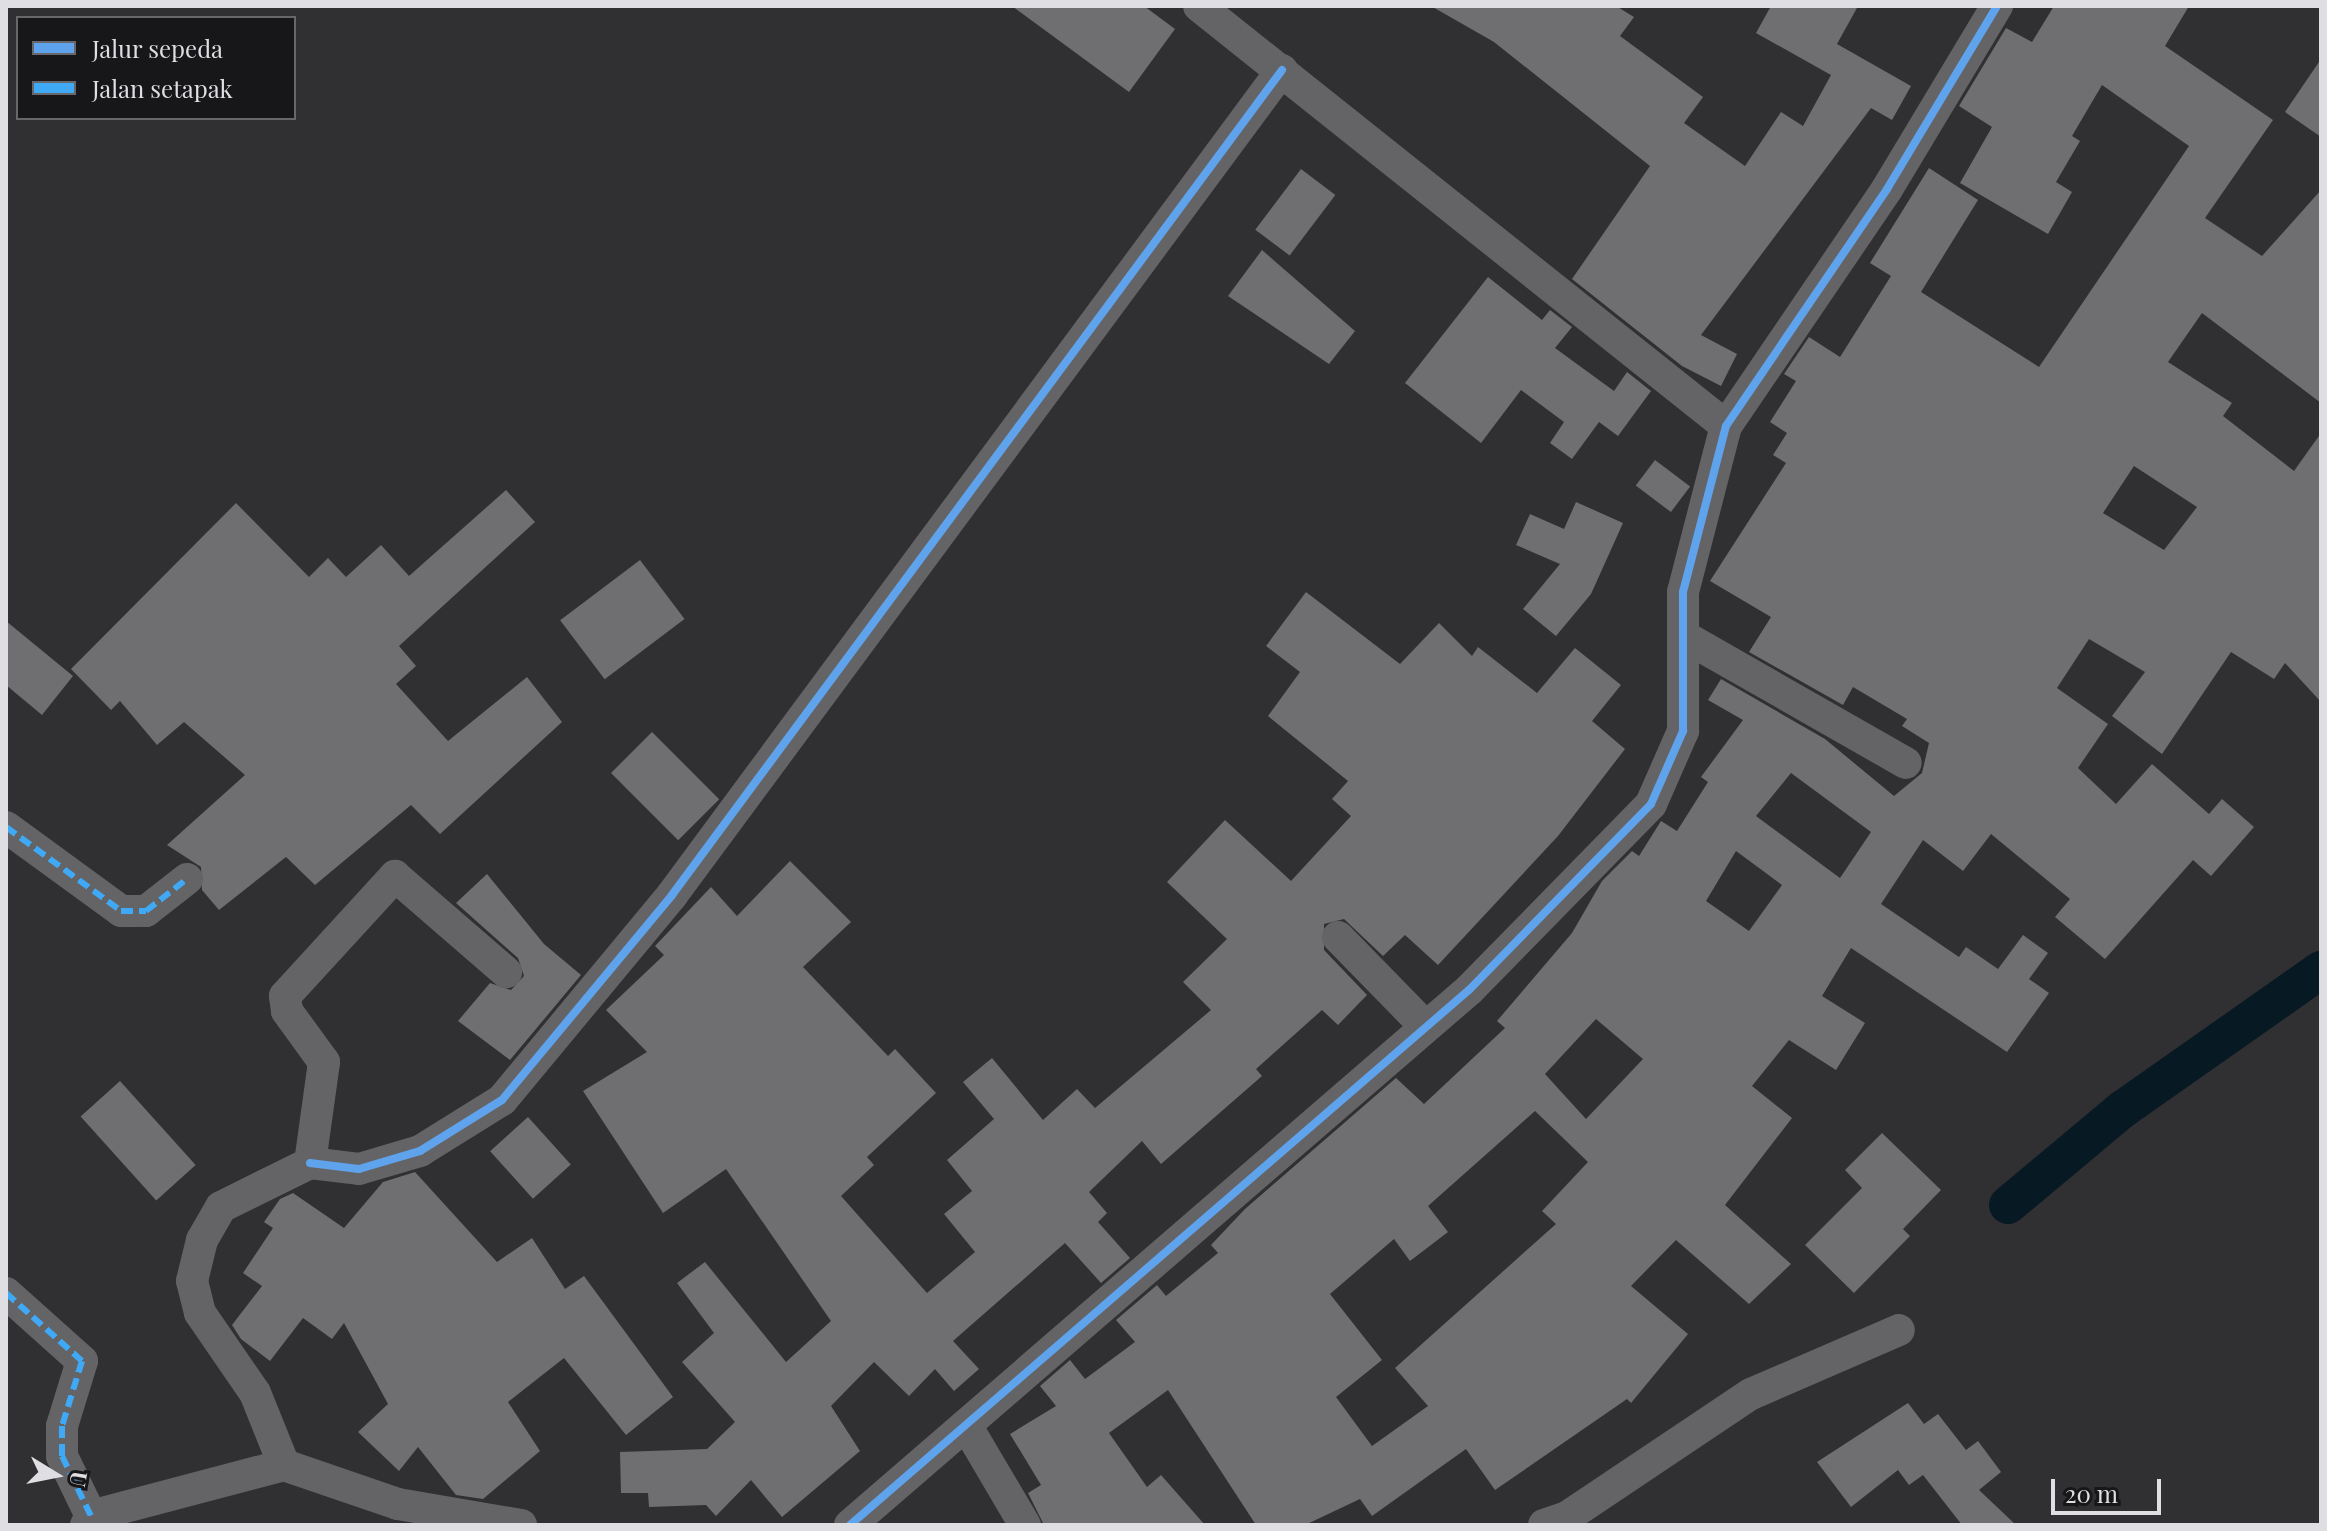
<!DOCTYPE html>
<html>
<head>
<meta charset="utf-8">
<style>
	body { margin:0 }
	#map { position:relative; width:2327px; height:1531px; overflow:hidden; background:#302f32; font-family:"Playfair Display",serif }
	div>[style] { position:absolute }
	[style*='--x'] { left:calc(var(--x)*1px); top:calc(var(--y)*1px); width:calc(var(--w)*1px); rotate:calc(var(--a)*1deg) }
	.canal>* { height:38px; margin:-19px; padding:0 19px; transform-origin:19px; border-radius:19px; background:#071923 }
	.building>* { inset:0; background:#6f6e71; transform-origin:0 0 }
	.street>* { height:32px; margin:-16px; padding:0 16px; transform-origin:16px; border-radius:16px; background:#646466 }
	.quiet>* { height:6px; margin-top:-3px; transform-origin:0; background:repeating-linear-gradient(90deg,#3fa9f5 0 12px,transparent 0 18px) }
	.cycleway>* { height:8px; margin:-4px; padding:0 4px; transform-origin:4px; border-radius:4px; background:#60a3ed }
	span { translate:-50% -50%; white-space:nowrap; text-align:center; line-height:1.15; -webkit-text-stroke:8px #171619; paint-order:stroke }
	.frame { position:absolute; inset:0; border:8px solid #dfdee2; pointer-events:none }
	.legend { position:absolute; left:16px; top:16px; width:280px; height:104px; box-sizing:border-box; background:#171619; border:2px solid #676669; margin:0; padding:10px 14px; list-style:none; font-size:24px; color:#dfdee2 }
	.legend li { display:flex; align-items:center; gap:16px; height:40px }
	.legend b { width:40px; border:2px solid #676669 }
	.north { position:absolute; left:16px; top:1435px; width:80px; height:80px; -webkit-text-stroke:6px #171619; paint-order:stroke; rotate:100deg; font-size:22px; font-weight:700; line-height:32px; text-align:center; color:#dfdee2 }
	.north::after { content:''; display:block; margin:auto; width:28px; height:36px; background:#dfdee2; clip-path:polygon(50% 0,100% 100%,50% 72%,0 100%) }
	.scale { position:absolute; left:2051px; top:1479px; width:110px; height:36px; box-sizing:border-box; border:4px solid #dfdee2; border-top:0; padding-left:10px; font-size:24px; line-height:28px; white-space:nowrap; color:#dfdee2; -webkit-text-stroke:6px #171619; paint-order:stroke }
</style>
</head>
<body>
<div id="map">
	<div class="canal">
		<div style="--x:2008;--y:1205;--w:150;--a:-39.9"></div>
		<div style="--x:2123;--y:1109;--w:242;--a:-35.1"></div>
	</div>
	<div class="building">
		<div style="clip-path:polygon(1012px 6px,1144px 6px,1175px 29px,1129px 92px)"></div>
		<div style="clip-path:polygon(1431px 6px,1616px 6px,1634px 17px,1620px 36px,1703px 97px,1684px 123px,1745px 166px,1781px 112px,1803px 126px,1831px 75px,1756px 33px,1771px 6px,1858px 6px,1837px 44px,1911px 86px,1892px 120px,1871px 108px,1701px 335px,1737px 354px,1721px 386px,1682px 366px,1572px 279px,1650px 166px,1494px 42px)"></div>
		<div style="clip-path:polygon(evenodd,2054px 6px,2189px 6px,2165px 46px,2273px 120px,2205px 218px,2262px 256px,2321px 190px,2321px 403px,2202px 313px,2168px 362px,2232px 403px,2223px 416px,2294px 471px,2321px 433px,2321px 702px,2285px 663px,2274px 679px,2231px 652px,2162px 754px,2112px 716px,2145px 672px,2089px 639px,2057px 688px,2108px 724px,2078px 768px,2116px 804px,2152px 764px,2209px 814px,2222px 799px,2254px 827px,2211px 876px,2193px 860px,2105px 959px,2055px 917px,2070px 899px,1991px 834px,1963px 871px,1923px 840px,1881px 904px,1959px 957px,1966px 947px,1998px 969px,2023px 935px,2048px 953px,2029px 979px,2049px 993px,2007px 1052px,1851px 948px,1822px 996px,1865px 1023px,1836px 1070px,1789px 1040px,1752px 1086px,1792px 1118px,1725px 1205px,1791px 1264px,1749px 1304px,1676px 1240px,1631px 1286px,1688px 1334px,1631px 1403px,1627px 1399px,1495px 1490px,1466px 1449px,1372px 1516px,1360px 1499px,1305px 1525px,1256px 1525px,1168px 1390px,1109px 1433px,1147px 1487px,1161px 1475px,1205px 1525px,1044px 1525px,1028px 1493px,1041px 1485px,1010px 1434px,1056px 1406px,1040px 1386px,1070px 1360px,1085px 1379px,1135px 1342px,1116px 1320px,1157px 1285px,1166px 1296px,1218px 1253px,1211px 1245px,1245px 1209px,1396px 1078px,1424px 1104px,1505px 1028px,1497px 1021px,1572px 933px,1602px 881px,1632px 851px,1639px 856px,1661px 821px,1677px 831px,1708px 782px,1701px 777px,1743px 720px,1708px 700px,1721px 679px,1825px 739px,1894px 796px,1922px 773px,1929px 743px,1902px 726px,1907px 719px,1853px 687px,1843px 705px,1749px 652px,1771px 617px,1710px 581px,1786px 463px,1773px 455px,1787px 433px,1770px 422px,1796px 381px,1784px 374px,1809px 337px,1840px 357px,1891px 276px,1870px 263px,1929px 168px,1978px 200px,1921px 292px,2039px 367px,2189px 146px,2102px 85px,2072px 136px,2080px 141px,2056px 182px,2072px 192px,2048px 234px,1960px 183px,1992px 127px,1959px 106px,2006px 28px,2032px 42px,2054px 6px,2134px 466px,2197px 507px,2164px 550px,2103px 513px,2134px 466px,2054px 6px,1791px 773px,1871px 832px,1840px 878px,1756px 816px,1791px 773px,2054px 6px,1736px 851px,1782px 885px,1749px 931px,1706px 901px,1736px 851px,2054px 6px,1596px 1019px,1643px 1059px,1586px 1119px,1545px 1074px,1596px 1019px,2054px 6px,1535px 1111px,1588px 1162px,1542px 1211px,1556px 1224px,1395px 1368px,1428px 1406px,1372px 1446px,1336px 1397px,1382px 1360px,1330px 1294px,1394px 1239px,1410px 1261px,1448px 1232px,1428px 1206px,1535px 1111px)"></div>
		<div style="clip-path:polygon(2321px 59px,2321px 137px,2285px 112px)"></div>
		<div style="left:1301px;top:169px;width:43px;height:76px;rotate:37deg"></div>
		<div style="clip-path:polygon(1262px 250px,1355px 331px,1329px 364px,1228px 296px)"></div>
		<div style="clip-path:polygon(1488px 277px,1542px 320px,1550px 310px,1572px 327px,1555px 348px,1614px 391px,1627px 372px,1651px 391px,1618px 436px,1599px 422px,1572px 459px,1550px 443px,1564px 422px,1521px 390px,1481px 443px,1405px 383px)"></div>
		<div style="left:1655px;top:460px;width:44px;height:32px;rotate:37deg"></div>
		<div style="clip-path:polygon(506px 490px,535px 522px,399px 646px,416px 666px,396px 684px,448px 741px,527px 677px,562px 722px,440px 834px,411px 805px,315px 885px,286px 857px,219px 910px,202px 890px,201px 867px,167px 845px,245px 775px,184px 722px,157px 745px,120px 701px,111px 710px,71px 669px,236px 503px,309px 577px,328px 558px,346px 577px,381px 545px,409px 576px)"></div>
		<div style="clip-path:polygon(1576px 502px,1623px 523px,1591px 594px,1556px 636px,1523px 609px,1560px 564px,1516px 545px,1530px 514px,1564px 529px)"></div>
		<div style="left:640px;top:560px;width:74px;height:100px;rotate:53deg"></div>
		<div style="clip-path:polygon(1306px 592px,1400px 664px,1439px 623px,1472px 656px,1478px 647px,1537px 693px,1575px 648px,1621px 685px,1592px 721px,1625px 749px,1558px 836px,1438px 965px,1405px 935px,1383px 956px,1344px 919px,1324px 924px,1324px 950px,1367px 995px,1338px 1025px,1322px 1010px,1256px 1069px,1262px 1076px,1161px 1164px,1142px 1141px,1089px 1192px,1107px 1213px,1098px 1222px,1130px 1258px,1101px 1283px,1065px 1243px,953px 1341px,979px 1369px,954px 1391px,935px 1369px,909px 1396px,874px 1362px,831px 1406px,860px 1451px,782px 1517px,751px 1480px,716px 1516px,706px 1505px,649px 1507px,648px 1493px,621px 1493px,620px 1452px,707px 1449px,735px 1422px,682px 1362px,714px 1333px,677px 1283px,705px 1262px,786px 1362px,831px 1321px,726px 1169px,663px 1213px,583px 1091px,647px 1052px,606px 1010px,664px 955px,655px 946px,711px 887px,737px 916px,790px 861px,851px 922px,803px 967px,888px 1056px,895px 1049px,936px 1093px,867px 1157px,874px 1165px,841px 1196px,927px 1293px,975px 1252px,944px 1214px,972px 1191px,947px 1160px,994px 1119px,963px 1082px,992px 1058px,1043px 1120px,1077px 1089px,1095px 1108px,1211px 1010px,1183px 982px,1227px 939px,1167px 882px,1225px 820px,1291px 881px,1351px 816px,1332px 799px,1348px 781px,1268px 716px,1300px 672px,1266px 646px)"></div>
		<div style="clip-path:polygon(6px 621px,73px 676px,42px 715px,6px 685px)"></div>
		<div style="left:652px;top:732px;width:95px;height:58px;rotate:45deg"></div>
		<div style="clip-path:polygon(487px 874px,544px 944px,581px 975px,510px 1060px,458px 1021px,490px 983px,511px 990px,524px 976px,518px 958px,456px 903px)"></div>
		<div style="left:120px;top:1081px;width:113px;height:53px;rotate:48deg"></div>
		<div style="left:528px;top:1117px;width:64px;height:51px;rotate:48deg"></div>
		<div style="clip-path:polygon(1882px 1133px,1941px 1190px,1903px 1229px,1910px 1236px,1854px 1293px,1805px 1245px,1862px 1188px,1845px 1170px)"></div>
		<div style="clip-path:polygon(415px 1172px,497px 1262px,532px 1238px,565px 1289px,584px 1276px,673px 1397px,626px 1435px,564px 1358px,508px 1402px,540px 1451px,483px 1499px,456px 1495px,418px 1447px,399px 1471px,358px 1432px,388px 1404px,344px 1323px,332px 1339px,303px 1318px,270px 1361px,241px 1339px,232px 1325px,262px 1286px,243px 1273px,273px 1228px,264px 1222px,280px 1199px,293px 1193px,344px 1228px,383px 1182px)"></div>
		<div style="clip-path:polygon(1908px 1403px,1924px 1424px,1938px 1414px,1966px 1450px,1978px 1441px,2001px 1472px,1979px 1490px,2016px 1525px,1962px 1525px,1923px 1475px,1909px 1485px,1898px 1470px,1851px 1507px,1817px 1462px)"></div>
	</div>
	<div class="street">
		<div style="--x:1199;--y:6;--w:674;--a:38.55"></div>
		<div style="--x:1685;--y:637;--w:254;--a:29.7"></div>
		<div style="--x:6;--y:827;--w:142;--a:36.1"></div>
		<div style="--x:121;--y:911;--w:25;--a:0"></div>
		<div style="--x:146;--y:911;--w:52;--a:-38"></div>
		<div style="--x:1338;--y:937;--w:123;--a:45.7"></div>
		<div style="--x:310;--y:1163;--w:49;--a:7"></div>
		<div style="--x:359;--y:1169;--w:64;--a:-16.4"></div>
		<div style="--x:420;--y:1151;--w:97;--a:-31.9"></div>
		<div style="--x:502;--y:1100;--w:266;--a:-50.3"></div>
		<div style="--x:672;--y:895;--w:1026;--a:-53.52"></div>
		<div style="--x:6;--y:1293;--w:102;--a:41.8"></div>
		<div style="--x:82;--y:1361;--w:68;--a:107.1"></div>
		<div style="--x:62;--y:1426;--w:30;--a:90"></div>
		<div style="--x:62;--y:1456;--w:67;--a:64.2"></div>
		<div style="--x:966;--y:1425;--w:116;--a:59.5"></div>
		<div style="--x:284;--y:1465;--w:78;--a:-111.9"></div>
		<div style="--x:255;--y:1393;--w:97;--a:-124.5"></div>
		<div style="--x:200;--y:1313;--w:33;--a:-104"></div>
		<div style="--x:192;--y:1281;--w:42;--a:-76.3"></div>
		<div style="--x:202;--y:1240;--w:38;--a:-60"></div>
		<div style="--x:221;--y:1207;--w:99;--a:-26.3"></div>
		<div style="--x:310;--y:1163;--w:102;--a:-82.1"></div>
		<div style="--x:324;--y:1062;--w:63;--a:-126"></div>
		<div style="--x:287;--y:1011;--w:15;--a:-98"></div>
		<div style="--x:285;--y:996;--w:163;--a:-47.5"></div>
		<div style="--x:395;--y:876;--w:147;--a:40.9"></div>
		<div style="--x:86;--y:1525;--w:10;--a:-61"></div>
		<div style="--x:91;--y:1516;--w:200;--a:-14.8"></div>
		<div style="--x:284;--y:1465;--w:120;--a:18.9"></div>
		<div style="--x:398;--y:1504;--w:125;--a:9.7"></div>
		<div style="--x:850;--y:1525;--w:818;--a:-40.84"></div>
		<div style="--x:1469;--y:990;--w:260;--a:-45.6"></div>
		<div style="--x:1651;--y:804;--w:80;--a:-66.3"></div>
		<div style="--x:1683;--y:731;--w:139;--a:-90"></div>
		<div style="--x:1683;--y:592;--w:171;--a:-75.5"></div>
		<div style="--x:1726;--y:426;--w:287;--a:-55.8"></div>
		<div style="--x:1887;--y:189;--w:214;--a:-59"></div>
		<div style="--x:1544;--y:1525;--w:24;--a:-19"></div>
		<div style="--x:1567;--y:1517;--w:221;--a:-33.8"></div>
		<div style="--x:1751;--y:1394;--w:161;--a:-23.4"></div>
	</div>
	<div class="quiet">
		<div style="--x:6;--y:827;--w:142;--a:36.1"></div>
		<div style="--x:121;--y:911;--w:25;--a:0"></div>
		<div style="--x:146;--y:911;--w:52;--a:-38"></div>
		<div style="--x:6;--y:1293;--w:102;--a:41.8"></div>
		<div style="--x:82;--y:1361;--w:68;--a:107.1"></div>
		<div style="--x:62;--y:1426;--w:30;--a:90"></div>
		<div style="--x:62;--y:1456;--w:67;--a:64.2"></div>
	</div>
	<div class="cycleway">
		<div style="--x:310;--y:1163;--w:49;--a:7"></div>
		<div style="--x:359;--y:1169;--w:64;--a:-16.4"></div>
		<div style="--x:420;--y:1151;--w:97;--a:-31.9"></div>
		<div style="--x:502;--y:1100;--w:266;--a:-50.3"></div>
		<div style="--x:672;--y:895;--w:1026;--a:-53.52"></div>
		<div style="--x:850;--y:1525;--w:818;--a:-40.84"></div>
		<div style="--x:1469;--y:990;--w:260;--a:-45.6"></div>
		<div style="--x:1651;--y:804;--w:80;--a:-66.3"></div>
		<div style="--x:1683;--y:731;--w:139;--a:-90"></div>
		<div style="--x:1683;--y:592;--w:171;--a:-75.5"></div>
		<div style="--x:1726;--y:426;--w:287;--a:-55.8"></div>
		<div style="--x:1887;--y:189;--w:214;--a:-59"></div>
	</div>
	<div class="frame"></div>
	<ul class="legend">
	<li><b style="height:10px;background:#60a3ed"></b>Jalur sepeda</li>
	<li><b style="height:10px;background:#3fa9f5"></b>Jalan setapak</li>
	</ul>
	<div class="north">U</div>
	<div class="scale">20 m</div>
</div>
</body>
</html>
